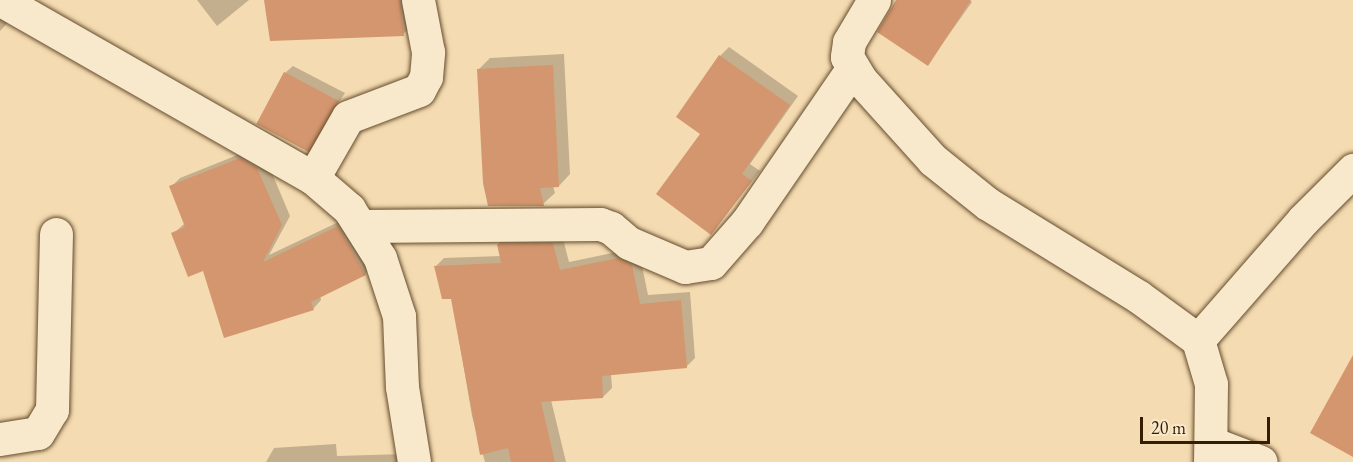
<!DOCTYPE html>
<html>
<head>
<meta charset="utf-8">
<style>
	body { margin:0 }
	#map { position:relative; width:1353px; height:462px; overflow:hidden; background:#f4dbb1; font-family:"EB Garamond",serif }
	div>[style] { position:absolute }
	[style*='--x'] { left:calc(var(--x)*1px); top:calc(var(--y)*1px); width:calc(var(--w)*1px); rotate:calc(var(--a)*1deg) }
	.shadow>* { inset:0; background:#0003 }
	.building>* { inset:0; background:#d4966e; transform-origin:0 0 }
	.roads { filter:drop-shadow(0 0 2px #654c2d) drop-shadow(0 0 2px #654c2d) }
	.street>* { height:33px; margin:-16.5px; padding:0 16.5px; transform-origin:16.5px; border-radius:16.5px; background:#f8e8cc }
	span { translate:-50% -50%; white-space:nowrap; text-align:center; line-height:1.15; -webkit-text-stroke:4.5px #f8e8cc; paint-order:stroke }
	.scale { position:absolute; left:1140px; top:417px; width:130px; height:27px; box-sizing:border-box; border:3px solid #351d01; border-top:0; padding-left:8px; font-size:18px; line-height:21px; white-space:nowrap; color:#351d01; -webkit-text-stroke:4px #f8e8cc; paint-order:stroke }
</style>
</head>
<body>
<div id="map">
	<div class="shadow">
		<div style="clip-path:polygon(197px 0,249px 0,217px 26px)"></div>
		<div style="clip-path:polygon(266px 0,408px 0,411px 27px,403px 34px)"></div>
		<div style="clip-path:polygon(899px 0,969px 0,972px 2px,928px 64px)"></div>
		<div style="clip-path:polygon(0 5px,15px 15px,0 31px)"></div>
		<div style="clip-path:polygon(729px 47px,798px 96px,750px 164px,760px 171px,711px 233px,702px 134px,720px 56px)"></div>
		<div style="clip-path:polygon(564px 54px,570px 174px,559px 186px,553px 186px,555px 193px,543px 204px,479px 69px,490px 58px)"></div>
		<div style="clip-path:polygon(293px 66px,345px 93px,306px 151px,285px 73px)"></div>
		<div style="clip-path:polygon(250px 150px,266px 159px,290px 216px,269px 255px,347px 218px,374px 265px,365px 274px,320px 295px,321px 300px,313px 309px,204px 269px,173px 234px,185px 223px,171px 187px,180px 178px)"></div>
		<div style="clip-path:polygon(507px 235px,562px 235px,569px 262px,627px 250px,640px 256px,648px 295px,690px 292px,695px 358px,686px 367px,611px 374px,612px 388px,603px 397px,551px 400px,566px 462px,485px 462px,472px 416px,452px 297px,436px 266px,444px 258px,501px 256px,498px 244px)"></div>
		<div style="clip-path:polygon(336px 444px,337px 456px,404px 454px,407px 462px,266px 462px,274px 448px)"></div>
	</div>
	<div class="building">
		<div style="clip-path:polygon(264px 0,400px 0,404px 36px,270px 41px)"></div>
		<div style="clip-path:polygon(896px 0,971px 0,928px 66px,877px 32px)"></div>
		<div style="clip-path:polygon(719px 55px,790px 105px,742px 174px,752px 181px,711px 235px,656px 194px,700px 134px,676px 117px)"></div>
		<div style="clip-path:polygon(553px 65px,559px 187px,540px 188px,544px 206px,488px 206px,483px 183px,477px 69px)"></div>
		<div style="left:284px;top:72px;width:62px;height:59px;rotate:28deg"></div>
		<div style="clip-path:polygon(240px 158px,257px 168px,282px 225px,263px 262px,338px 226px,366px 275px,311px 302px,314px 310px,224px 338px,203px 271px,188px 277px,171px 233px,185px 227px,169px 186px)"></div>
		<div style="clip-path:polygon(553px 243px,560px 270px,618px 258px,632px 265px,640px 304px,681px 300px,687px 368px,602px 376px,603px 398px,541px 402px,555px 462px,511px 462px,508px 448px,480px 455px,451px 299px,442px 299px,434px 266px,501px 263px,497px 244px)"></div>
		<div style="clip-path:polygon(1353px 355px,1353px 457px,1310px 433px)"></div>
	</div>
	<div class="roads">
		<div class="street">
			<div style="--x:1;--y:0;--w:359;--a:29.7"></div>
			<div style="--x:313;--y:178;--w:48;--a:40.7"></div>
			<div style="--x:349;--y:209;--w:58;--a:57.7"></div>
			<div style="--x:380;--y:258;--w:61;--a:71.9"></div>
			<div style="--x:399;--y:316;--w:71;--a:87.6"></div>
			<div style="--x:402;--y:387;--w:76;--a:80.9"></div>
			<div style="--x:874;--y:0;--w:49;--a:120.8"></div>
			<div style="--x:849;--y:42;--w:15;--a:98"></div>
			<div style="--x:847;--y:57;--w:26;--a:59"></div>
			<div style="--x:860;--y:79;--w:109;--a:48"></div>
			<div style="--x:933;--y:160;--w:70;--a:38.7"></div>
			<div style="--x:988;--y:204;--w:177;--a:31.6"></div>
			<div style="--x:1139;--y:297;--w:73;--a:36.1"></div>
			<div style="--x:1198;--y:340;--w:46;--a:73.5"></div>
			<div style="--x:1211;--y:384;--w:78;--a:90.7"></div>
			<div style="--x:313;--y:178;--w:70;--a:-60.2"></div>
			<div style="--x:348;--y:117;--w:76;--a:-20.8"></div>
			<div style="--x:419;--y:90;--w:15;--a:-62"></div>
			<div style="--x:426;--y:77;--w:25;--a:-85"></div>
			<div style="--x:428;--y:52;--w:53;--a:-100.9"></div>
			<div style="--x:362;--y:226;--w:238;--a:-0.5"></div>
			<div style="--x:600;--y:224;--w:12;--a:20"></div>
			<div style="--x:611;--y:228;--w:23;--a:40"></div>
			<div style="--x:629;--y:243;--w:61;--a:23.2"></div>
			<div style="--x:685;--y:267;--w:26;--a:-9"></div>
			<div style="--x:711;--y:263;--w:55;--a:-48.7"></div>
			<div style="--x:747;--y:222;--w:186;--a:-55.5"></div>
			<div style="--x:1198;--y:340;--w:159;--a:-48.8"></div>
			<div style="--x:1303;--y:220;--w:71;--a:-45"></div>
			<div style="--x:0;--y:439;--w:38;--a:-9"></div>
			<div style="--x:38;--y:433;--w:27;--a:-59"></div>
			<div style="--x:52;--y:410;--w:176;--a:-88.7"></div>
			<div style="--x:1211;--y:443;--w:53;--a:20.8"></div>
		</div>
	</div>
	<div class="scale">20 m</div>
</div>
</body>
</html>
